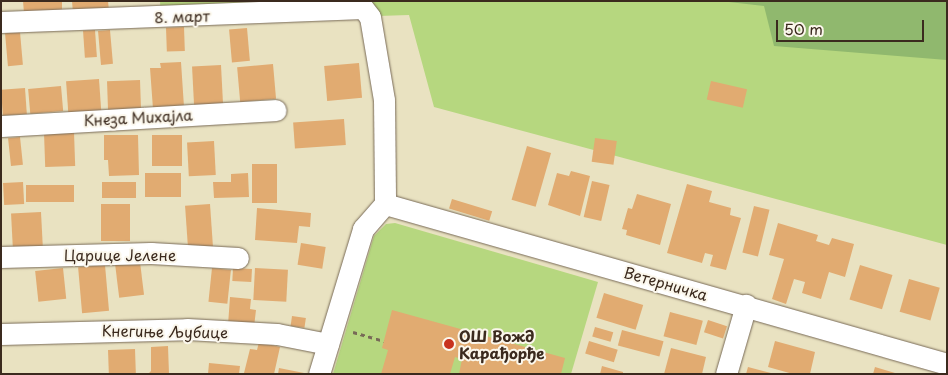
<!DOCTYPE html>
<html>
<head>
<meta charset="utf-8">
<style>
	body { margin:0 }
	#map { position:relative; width:948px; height:375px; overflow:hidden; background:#e9e2c1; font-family:"Playpen Sans",sans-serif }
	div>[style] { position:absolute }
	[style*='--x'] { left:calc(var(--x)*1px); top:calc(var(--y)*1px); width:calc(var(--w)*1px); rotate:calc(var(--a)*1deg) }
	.green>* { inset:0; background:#b6d77f }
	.forest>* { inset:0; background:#90b86e }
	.building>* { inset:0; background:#e1ab71; transform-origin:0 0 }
	.path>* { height:3px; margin-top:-1.5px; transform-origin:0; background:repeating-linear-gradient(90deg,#786a57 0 4px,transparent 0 8px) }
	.roads { filter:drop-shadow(0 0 1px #786a57) drop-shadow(0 0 1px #786a57) }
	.street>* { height:21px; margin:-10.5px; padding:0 10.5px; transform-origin:10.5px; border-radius:10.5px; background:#fff }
	.dots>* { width:14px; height:14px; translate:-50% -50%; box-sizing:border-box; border:2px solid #fbf7ec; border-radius:50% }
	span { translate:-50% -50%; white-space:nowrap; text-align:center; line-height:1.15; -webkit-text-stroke:4px #fbf7ec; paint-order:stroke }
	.street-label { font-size:15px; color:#3b2a1e }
	.poi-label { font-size:15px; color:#3b2a1e; font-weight:700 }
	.left { translate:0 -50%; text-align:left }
	.frame { position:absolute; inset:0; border:2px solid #3b2a1e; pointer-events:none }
	.scale { position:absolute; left:776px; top:20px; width:148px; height:22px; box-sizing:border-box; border:2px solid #3b2a1e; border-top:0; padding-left:6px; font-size:15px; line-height:18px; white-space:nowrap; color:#3b2a1e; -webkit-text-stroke:4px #fbf7ec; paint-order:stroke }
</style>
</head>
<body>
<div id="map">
	<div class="green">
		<div style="clip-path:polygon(160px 1px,947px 1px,947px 245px,434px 107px,409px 15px,161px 23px)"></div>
		<div style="clip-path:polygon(395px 223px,598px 282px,571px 374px,333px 374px,374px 236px,386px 224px)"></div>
	</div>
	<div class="forest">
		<div style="clip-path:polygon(720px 1px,947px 1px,947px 60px,774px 46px,764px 6px)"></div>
	</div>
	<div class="building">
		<div style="clip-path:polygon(23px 1px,62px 1px,62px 11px,24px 13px)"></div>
		<div style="clip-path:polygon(72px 1px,108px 1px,109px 11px,73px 13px)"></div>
		<div style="left:184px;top:27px;width:24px;height:18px;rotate:88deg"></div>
		<div style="left:247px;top:28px;width:33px;height:18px;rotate:85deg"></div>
		<div style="left:95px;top:30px;width:27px;height:12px;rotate:86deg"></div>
		<div style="left:110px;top:30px;width:34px;height:12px;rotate:85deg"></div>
		<div style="left:20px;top:32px;width:33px;height:15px;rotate:85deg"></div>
		<div style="clip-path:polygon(181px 62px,184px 107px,153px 109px,150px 68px,161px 68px,160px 63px)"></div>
		<div style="left:359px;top:63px;width:35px;height:35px;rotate:85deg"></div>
		<div style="left:273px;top:64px;width:35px;height:36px;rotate:85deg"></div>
		<div style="left:221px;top:65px;width:39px;height:29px;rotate:87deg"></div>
		<div style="left:99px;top:79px;width:32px;height:33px;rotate:86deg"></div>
		<div style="left:140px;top:80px;width:30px;height:33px;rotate:88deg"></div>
		<div style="left:711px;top:81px;width:37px;height:19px;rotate:13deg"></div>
		<div style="left:61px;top:86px;width:25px;height:33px;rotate:85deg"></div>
		<div style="left:25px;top:88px;width:26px;height:24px;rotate:86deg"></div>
		<div style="left:344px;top:119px;width:26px;height:51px;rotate:86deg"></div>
		<div style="left:74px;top:132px;width:34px;height:30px;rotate:88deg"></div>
		<div style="clip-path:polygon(104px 135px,138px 135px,139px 175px,109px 176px,108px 160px,104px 160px)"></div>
		<div style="left:152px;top:135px;width:30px;height:31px"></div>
		<div style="left:20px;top:137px;width:28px;height:12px;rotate:84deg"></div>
		<div style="left:595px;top:138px;width:22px;height:24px;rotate:8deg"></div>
		<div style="left:214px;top:141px;width:34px;height:27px;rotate:87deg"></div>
		<div style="left:527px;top:146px;width:25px;height:56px;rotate:16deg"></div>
		<div style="left:252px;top:164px;width:25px;height:39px"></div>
		<div style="clip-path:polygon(571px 171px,590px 176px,580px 216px,548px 205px,557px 173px,569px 176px)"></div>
		<div style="left:181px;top:173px;width:24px;height:36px;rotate:90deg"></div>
		<div style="clip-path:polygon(248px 173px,249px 197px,214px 198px,213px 182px,231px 182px,231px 174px)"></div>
		<div style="left:592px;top:181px;width:18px;height:37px;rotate:13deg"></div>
		<div style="left:23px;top:182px;width:22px;height:20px;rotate:87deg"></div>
		<div style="left:136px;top:182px;width:16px;height:34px;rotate:90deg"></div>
		<div style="clip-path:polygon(687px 184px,712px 191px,709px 202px,731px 208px,730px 215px,741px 218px,726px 270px,710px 266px,713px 255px,705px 253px,702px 263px,667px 253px)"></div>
		<div style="left:74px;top:185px;width:17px;height:48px;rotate:90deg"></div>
		<div style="clip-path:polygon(637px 194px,671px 204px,660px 245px,626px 235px,627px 230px,622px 229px,628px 208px,632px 209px)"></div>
		<div style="left:452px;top:199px;width:42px;height:10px;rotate:17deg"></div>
		<div style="left:130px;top:204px;width:37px;height:29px;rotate:90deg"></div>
		<div style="left:210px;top:204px;width:43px;height:25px;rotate:86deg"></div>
		<div style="left:754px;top:206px;width:16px;height:48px;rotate:14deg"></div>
		<div style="clip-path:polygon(257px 208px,311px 213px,310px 227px,299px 226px,297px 243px,255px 240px)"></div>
		<div style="left:41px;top:212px;width:37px;height:30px;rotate:87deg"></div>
		<div style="clip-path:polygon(778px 223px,818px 235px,816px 241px,829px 245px,832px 238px,854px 244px,845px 277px,829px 272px,821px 299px,802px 293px,805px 282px,794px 279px,786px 304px,772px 299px,784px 259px,769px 255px)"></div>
		<div style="left:301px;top:243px;width:25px;height:22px;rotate:9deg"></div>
		<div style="left:140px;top:262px;width:33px;height:25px;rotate:83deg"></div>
		<div style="left:105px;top:265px;width:46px;height:27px;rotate:85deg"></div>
		<div style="left:860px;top:265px;width:34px;height:36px;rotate:17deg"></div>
		<div style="left:63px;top:268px;width:31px;height:28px;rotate:84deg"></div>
		<div style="left:212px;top:268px;width:19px;height:34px;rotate:6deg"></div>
		<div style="left:233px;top:268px;width:19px;height:13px;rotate:3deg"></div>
		<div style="left:255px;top:268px;width:33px;height:32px;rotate:3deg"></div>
		<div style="left:909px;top:279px;width:32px;height:34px;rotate:16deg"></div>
		<div style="left:604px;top:293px;width:41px;height:26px;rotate:17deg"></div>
		<div style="clip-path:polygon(230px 297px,251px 299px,250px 309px,256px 310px,254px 327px,228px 325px)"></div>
		<div style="clip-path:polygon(392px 310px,565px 358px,561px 374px,459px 374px,462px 359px,455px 357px,450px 374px,381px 374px,388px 350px,382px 348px)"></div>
		<div style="left:670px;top:312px;width:34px;height:25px;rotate:15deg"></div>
		<div style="left:292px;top:316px;width:14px;height:10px;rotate:8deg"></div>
		<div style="left:708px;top:320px;width:20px;height:13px;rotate:18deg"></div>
		<div style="left:595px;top:327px;width:19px;height:10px;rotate:16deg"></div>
		<div style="left:622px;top:330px;width:43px;height:16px;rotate:15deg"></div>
		<div style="left:589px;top:341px;width:30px;height:13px;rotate:17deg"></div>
		<div style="clip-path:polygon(775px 341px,815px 352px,810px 374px,793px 374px,768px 367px)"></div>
		<div style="clip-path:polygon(259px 342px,280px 347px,274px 374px,244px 373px,250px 349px,257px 350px)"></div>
		<div style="clip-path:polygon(168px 346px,169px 374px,148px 374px,151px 371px,151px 347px)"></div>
		<div style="clip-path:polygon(671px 348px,706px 357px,702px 374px,664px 374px)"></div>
		<div style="left:135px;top:349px;width:25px;height:27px;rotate:88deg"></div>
		<div style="clip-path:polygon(209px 363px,240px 366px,239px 374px,208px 374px)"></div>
		<div style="clip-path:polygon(602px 366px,623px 372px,623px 374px,600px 374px)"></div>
		<div style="clip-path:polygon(748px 367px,771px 373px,771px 374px,746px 374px)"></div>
		<div style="clip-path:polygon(875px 367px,895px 373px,895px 374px,873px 374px)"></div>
		<div style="clip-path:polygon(279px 368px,304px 373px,304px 374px,278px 374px)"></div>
	</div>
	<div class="path">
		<div style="--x:353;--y:332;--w:32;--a:16"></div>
	</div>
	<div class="roads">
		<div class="street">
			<div style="--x:1;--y:22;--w:362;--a:-2.2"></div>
			<div style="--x:363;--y:8;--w:11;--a:52"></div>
			<div style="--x:370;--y:17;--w:84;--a:80.4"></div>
			<div style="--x:384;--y:100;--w:104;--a:89.4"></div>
			<div style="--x:1;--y:126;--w:275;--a:-3.3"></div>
			<div style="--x:385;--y:204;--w:584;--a:15.89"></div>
			<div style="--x:1;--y:257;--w:150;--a:-1.5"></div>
			<div style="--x:151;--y:253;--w:87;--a:3.3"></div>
			<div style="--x:1;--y:334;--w:186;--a:-1.5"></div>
			<div style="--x:187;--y:329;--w:90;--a:3.2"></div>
			<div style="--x:277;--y:334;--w:52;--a:11.1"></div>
			<div style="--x:319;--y:374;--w:152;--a:-73.1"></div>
			<div style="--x:363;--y:229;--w:33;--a:-49"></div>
			<div style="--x:726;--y:374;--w:72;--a:-73.8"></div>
		</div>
	</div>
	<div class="dots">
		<div style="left:449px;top:344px;background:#c8321e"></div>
	</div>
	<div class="street-label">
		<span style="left:182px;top:16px;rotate:-2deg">8. март</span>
		<span style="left:138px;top:117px;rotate:-3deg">Кнеза Михајла</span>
		<span style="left:120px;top:255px">Царице Јелене</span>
		<span style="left:666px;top:283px;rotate:16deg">Ветерничка</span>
		<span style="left:165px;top:331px;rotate:1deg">Кнегиње Љубице</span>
	</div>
	<div class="poi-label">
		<span class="left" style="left:459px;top:344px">ОШ Вожд<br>Карађорђе</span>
	</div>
	<div class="frame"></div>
	<div class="scale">50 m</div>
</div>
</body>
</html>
